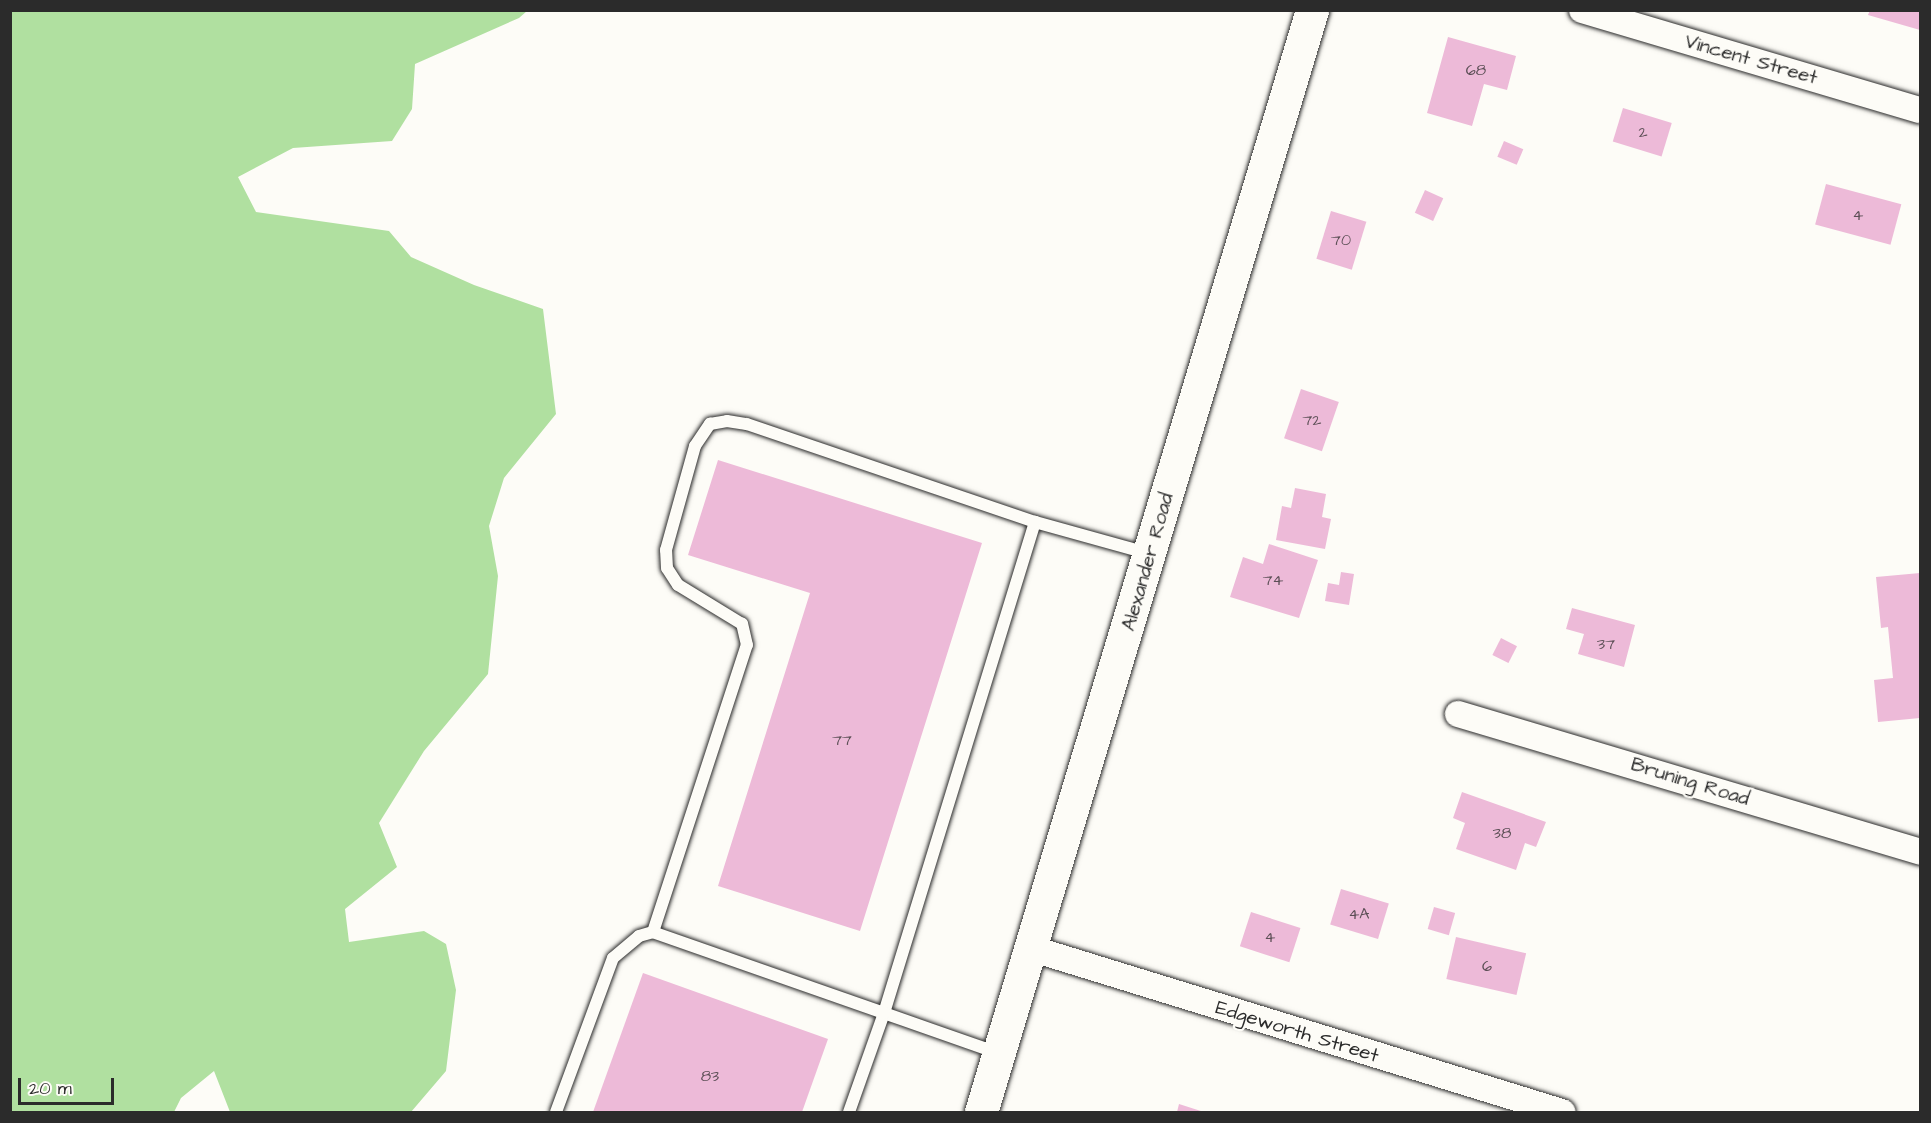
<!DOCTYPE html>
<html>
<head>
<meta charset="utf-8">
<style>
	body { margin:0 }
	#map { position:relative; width:1931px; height:1123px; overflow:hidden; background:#fdfcf7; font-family:"Architects Daughter",sans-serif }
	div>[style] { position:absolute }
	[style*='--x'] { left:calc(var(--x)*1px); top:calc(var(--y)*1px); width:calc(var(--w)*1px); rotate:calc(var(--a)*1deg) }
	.green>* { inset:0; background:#b0e0a0 }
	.building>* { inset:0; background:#edbad8; transform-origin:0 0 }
	.roads { filter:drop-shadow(0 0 2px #2b2b2b) drop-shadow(0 0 2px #2b2b2b) }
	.lane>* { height:12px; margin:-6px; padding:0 6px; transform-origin:6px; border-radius:6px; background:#fdfcf7 }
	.street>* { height:26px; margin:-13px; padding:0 13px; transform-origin:13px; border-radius:13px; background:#fdfcf7 }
	.secondary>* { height:33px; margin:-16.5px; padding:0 16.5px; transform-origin:16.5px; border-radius:16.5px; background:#fdfcf7 }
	span { translate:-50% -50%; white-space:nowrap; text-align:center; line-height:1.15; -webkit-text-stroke:4.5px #fdfcf7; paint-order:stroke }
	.number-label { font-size:16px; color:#5c4f56 }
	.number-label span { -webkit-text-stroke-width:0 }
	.street-label { font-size:20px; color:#2b2b2b }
	.frame { position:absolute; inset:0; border:12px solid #2b2b2b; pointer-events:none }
	.scale { position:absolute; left:18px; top:1078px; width:96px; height:27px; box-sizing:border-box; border:3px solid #2b2b2b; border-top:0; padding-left:8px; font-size:18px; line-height:21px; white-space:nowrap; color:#2b2b2b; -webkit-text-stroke:4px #fdfcf7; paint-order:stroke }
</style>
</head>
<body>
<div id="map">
	<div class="green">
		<div style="clip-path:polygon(10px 11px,527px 11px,519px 18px,415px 64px,412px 109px,392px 141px,293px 148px,238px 177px,256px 212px,389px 231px,411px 257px,474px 285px,543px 309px,556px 414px,504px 478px,489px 526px,498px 576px,488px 674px,424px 751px,379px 823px,397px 867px,345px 909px,349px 942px,424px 931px,446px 944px,456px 990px,446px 1071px,411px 1112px,230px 1112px,214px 1071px,181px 1098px,174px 1112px,11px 1112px)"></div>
	</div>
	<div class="building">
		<div style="clip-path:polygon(1870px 10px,1920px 10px,1920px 30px,1868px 15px)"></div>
		<div style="clip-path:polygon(1448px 37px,1516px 56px,1507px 90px,1484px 84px,1472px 126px,1427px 113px)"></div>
		<div style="left:1623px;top:108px;width:51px;height:35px;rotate:17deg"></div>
		<div style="left:1504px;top:141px;width:21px;height:17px;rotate:23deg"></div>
		<div style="left:1826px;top:184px;width:78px;height:42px;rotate:15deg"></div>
		<div style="left:1425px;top:190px;width:20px;height:25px;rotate:24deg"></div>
		<div style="left:1331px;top:211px;width:37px;height:50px;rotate:17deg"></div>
		<div style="left:1301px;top:389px;width:40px;height:52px;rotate:19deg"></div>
		<div style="clip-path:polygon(718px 460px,982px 543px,860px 931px,718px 886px,810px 593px,688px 555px)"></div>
		<div style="clip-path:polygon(1295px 488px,1326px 494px,1322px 517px,1331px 519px,1325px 549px,1276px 540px,1282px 506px,1291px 508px)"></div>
		<div style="clip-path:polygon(1269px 544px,1318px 560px,1299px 618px,1230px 597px,1243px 557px,1263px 564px)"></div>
		<div style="clip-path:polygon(1341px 572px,1354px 574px,1349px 605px,1325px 601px,1328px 583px,1339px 585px)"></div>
		<div style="clip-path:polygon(1920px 573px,1920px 718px,1878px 722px,1874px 680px,1893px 678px,1888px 627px,1881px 628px,1876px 577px)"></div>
		<div style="clip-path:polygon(1572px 608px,1635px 625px,1624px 667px,1578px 654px,1584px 634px,1566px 629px)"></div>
		<div style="left:1501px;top:638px;width:18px;height:19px;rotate:27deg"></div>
		<div style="clip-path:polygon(1462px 792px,1546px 822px,1536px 847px,1525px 843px,1516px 870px,1456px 849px,1465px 823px,1453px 818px)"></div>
		<div style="left:1341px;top:889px;width:50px;height:37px;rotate:17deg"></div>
		<div style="left:1434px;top:907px;width:22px;height:23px;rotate:16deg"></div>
		<div style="left:1251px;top:912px;width:52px;height:36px;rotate:18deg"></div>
		<div style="left:1456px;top:937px;width:72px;height:43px;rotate:13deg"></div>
		<div style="clip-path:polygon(643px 973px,828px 1039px,802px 1112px,593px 1112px)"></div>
		<div style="clip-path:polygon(1179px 1104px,1204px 1112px,1177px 1112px)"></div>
	</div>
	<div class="roads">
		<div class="lane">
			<div style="--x:998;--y:1053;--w:121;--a:-160.7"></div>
			<div style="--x:884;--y:1013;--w:514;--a:-72.91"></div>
			<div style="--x:1035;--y:522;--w:116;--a:15.5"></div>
			<div style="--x:556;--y:1112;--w:164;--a:-69.7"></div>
			<div style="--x:613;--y:958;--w:34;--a:-40"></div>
			<div style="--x:639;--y:936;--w:15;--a:-16"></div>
			<div style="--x:849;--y:1112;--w:105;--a:-70.5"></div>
			<div style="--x:884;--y:1013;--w:245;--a:-160.7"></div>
			<div style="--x:653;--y:932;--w:302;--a:-71.9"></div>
			<div style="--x:747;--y:645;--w:22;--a:-103"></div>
			<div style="--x:742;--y:624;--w:75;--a:-148.6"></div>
			<div style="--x:678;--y:585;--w:20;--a:-123"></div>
			<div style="--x:667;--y:568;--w:18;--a:-93"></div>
			<div style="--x:666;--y:550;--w:108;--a:-74.4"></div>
			<div style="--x:695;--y:446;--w:27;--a:-56"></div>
			<div style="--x:710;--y:424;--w:17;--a:-10"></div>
			<div style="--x:727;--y:421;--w:20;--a:9"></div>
			<div style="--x:747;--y:424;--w:304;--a:18.8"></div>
		</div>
		<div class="street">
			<div style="--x:1582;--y:10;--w:352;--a:16.5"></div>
			<div style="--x:1458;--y:714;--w:482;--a:16.6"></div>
			<div style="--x:1033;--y:949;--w:554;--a:17.13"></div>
		</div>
		<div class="secondary">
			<div style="--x:981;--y:1112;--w:1151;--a:-73.28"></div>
		</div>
	</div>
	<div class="number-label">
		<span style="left:1476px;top:70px">68</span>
		<span style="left:1643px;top:132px">2</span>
		<span style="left:1858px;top:215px">4</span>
		<span style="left:1341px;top:240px">70</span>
		<span style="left:1312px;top:420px">72</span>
		<span style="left:1273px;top:580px">74</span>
		<span style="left:1606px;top:644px">37</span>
		<span style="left:842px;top:740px">77</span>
		<span style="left:1502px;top:833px">38</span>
		<span style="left:1359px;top:914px">4A</span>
		<span style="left:1270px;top:937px">4</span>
		<span style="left:1487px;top:966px">6</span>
		<span style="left:710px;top:1076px">83</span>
	</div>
	<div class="street-label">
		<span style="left:1751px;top:60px;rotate:16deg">Vincent Street</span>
		<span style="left:1148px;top:562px;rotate:-74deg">Alexander Road</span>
		<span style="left:1690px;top:782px;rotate:17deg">Bruning Road</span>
		<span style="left:1297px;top:1032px;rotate:17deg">Edgeworth Street</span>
	</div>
	<div class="frame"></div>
	<div class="scale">20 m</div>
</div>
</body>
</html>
